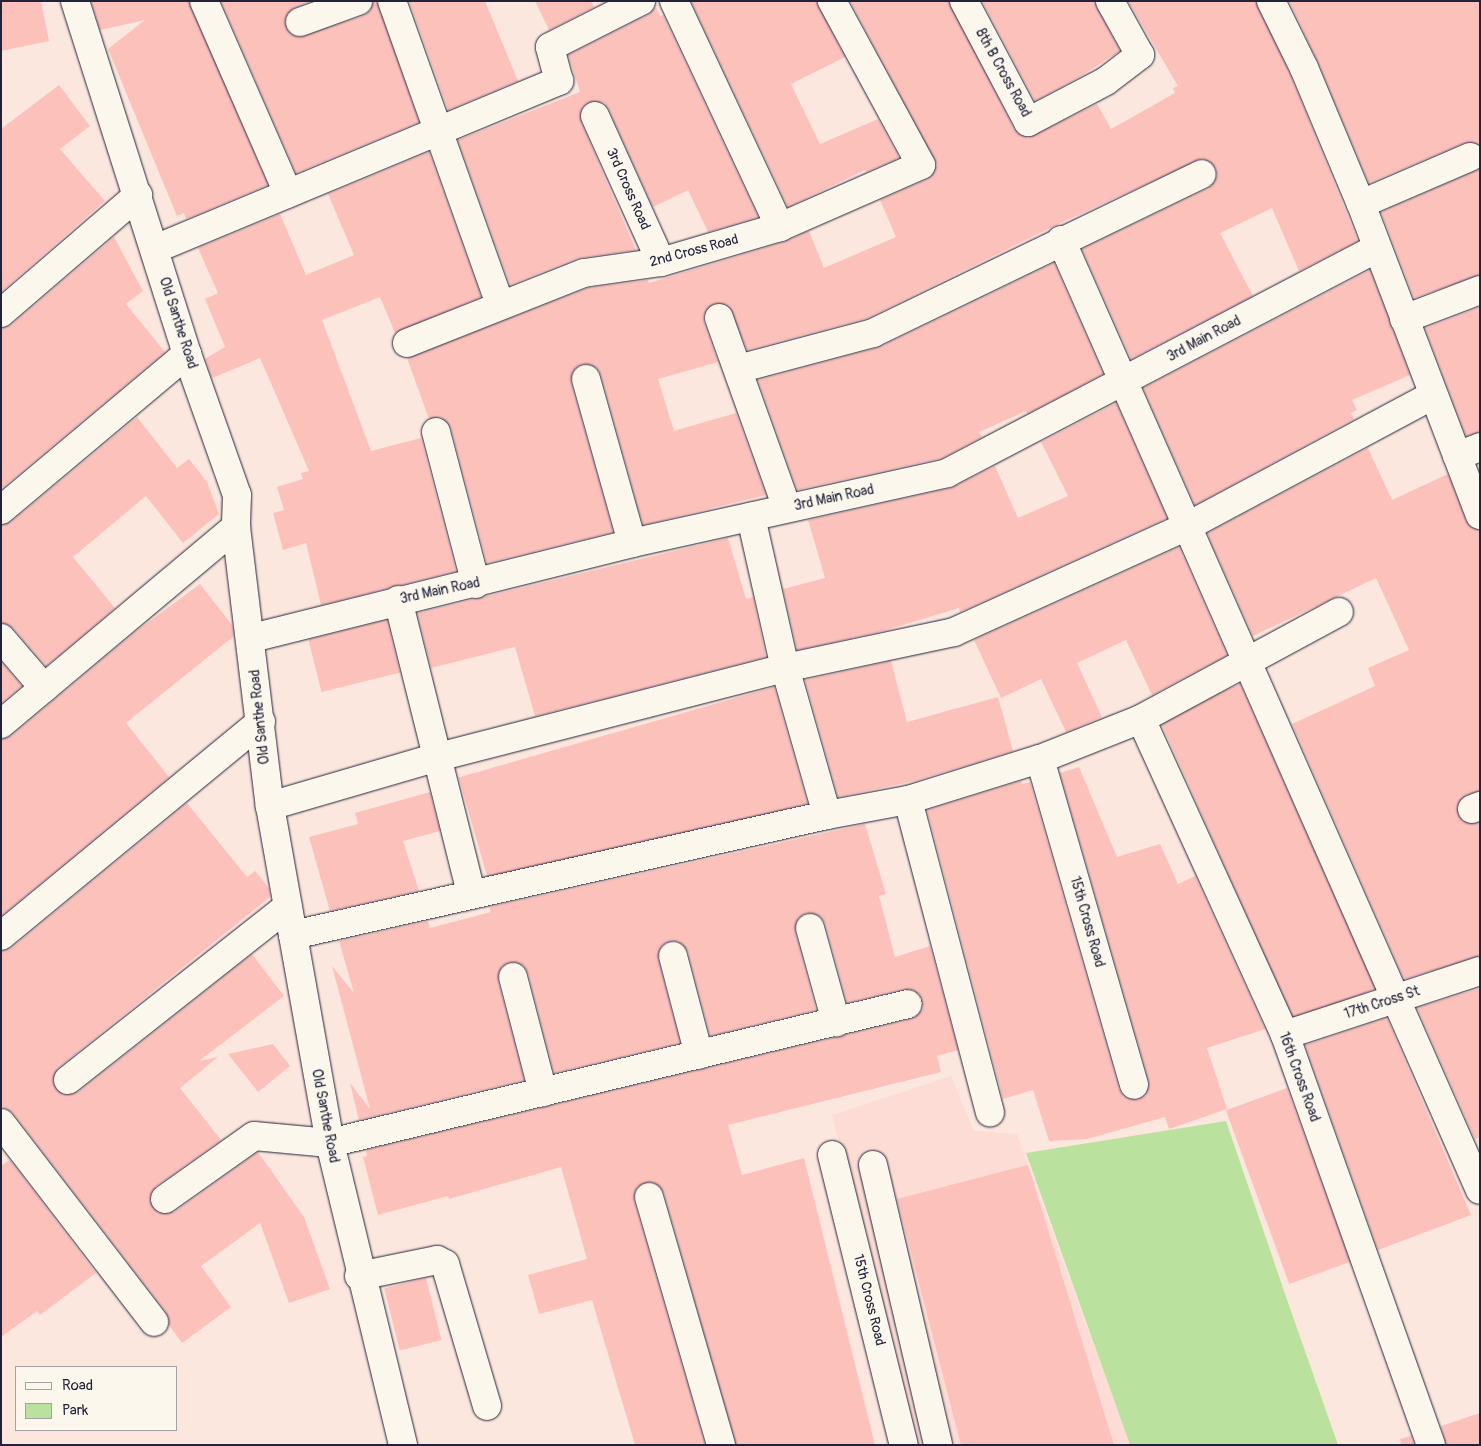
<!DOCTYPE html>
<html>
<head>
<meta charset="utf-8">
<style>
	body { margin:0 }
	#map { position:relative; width:1481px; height:1446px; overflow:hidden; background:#fce7de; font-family:Pangolin,sans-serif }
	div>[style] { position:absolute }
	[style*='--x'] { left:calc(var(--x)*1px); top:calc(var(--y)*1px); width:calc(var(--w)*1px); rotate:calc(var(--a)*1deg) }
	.built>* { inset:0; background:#fcdcd4 }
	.green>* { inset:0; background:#bae29e }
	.building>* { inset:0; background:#fdc1bc; transform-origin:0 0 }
	.roads { filter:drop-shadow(0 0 1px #22223b) drop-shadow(0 0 1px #22223b) }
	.minor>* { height:28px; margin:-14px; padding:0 14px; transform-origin:14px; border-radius:14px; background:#fbf7ec }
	span { translate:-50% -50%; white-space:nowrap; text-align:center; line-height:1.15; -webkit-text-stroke:4px #fbf7ec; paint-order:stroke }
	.street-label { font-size:14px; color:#22223b }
	.frame { position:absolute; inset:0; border:2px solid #22223b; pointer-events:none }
	.legend { position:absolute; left:15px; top:1366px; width:162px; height:65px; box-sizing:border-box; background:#fbf7ec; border:1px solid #a4a2a5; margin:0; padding:6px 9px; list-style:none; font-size:15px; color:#22223b }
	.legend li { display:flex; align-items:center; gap:10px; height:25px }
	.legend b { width:25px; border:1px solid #a4a2a5 }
</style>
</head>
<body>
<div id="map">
	<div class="built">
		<div style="clip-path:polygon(951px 1076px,974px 1131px,1017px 1134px,1130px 1445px,913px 1445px,832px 1115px)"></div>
	</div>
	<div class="green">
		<div style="clip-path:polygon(1226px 1121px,1284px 1291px,1338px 1445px,1130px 1445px,1026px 1153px)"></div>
	</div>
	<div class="building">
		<div style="clip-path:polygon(1px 1px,41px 1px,49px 41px,1px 51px)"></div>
		<div style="clip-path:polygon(91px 1px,189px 1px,268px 185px,186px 219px,184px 213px,177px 216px,108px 49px,145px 20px,100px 30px)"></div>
		<div style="clip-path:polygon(221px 1px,311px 1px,294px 8px,285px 19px,290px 34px,298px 37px,363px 16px,370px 11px,373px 1px,377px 1px,419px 122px,296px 173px)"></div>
		<div style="clip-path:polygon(409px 1px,485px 1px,518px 81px,448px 110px)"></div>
		<div style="clip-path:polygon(535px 1px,591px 1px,594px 7px,549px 30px)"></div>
		<div style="clip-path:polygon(691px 1px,816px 1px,845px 57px,791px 84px,820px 144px,878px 119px,899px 158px,866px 172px,865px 170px,788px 207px)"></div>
		<div style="clip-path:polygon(850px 1px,949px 1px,1014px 129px,1028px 138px,1097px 104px,1111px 129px,1175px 93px,1173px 88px,1178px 86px,1128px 1px,1256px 1px,1290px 74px,1358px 241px,1299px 271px,1272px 208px,1220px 233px,1253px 296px,1131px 359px,1082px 249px,1209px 188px,1217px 176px,1216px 168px,1203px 158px,1054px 226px,868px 318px,747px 350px,729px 306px,713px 304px,704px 315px,704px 323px,718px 362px,658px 379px,674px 431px,736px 413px,766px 495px,643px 525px,601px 375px,597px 368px,582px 364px,575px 368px,571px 383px,613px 532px,487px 563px,451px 428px,441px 417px,429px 419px,407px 358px,588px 288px,648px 280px,649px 283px,784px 242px,809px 231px,824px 268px,896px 237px,880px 200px,928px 179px,937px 165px)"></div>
		<div style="clip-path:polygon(982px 1px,1094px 1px,1120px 51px,1081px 76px,1035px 101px)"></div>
		<div style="clip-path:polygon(1289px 1px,1480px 1px,1480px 145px,1464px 143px,1369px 183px,1318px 62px)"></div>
		<div style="clip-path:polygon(656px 7px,660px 16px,663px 15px,758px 217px,708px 232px,688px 190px,653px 207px,609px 110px,604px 103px,589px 102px,582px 107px,581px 122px,636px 250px,578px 258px,510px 285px,458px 140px,580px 92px,568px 55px,648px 15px)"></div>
		<div style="clip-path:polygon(59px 85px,90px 126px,60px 149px,105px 201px,1px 292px,1px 129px)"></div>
		<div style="clip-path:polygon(429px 152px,481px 297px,395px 333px,380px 297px,322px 320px,371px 451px,421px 438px,456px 571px,321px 605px,306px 543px,283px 550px,273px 513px,284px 510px,277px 487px,303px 479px,301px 473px,309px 471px,260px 358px,212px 378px,205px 359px,225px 347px,205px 299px,218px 293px,198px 248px,280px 214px,306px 275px,354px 255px,328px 194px)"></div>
		<div style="clip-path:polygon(1480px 169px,1480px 275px,1414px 298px,1381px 212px)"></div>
		<div style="clip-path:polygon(114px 237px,143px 291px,126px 304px,165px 352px,1px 489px,1px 328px,11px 325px)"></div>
		<div style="clip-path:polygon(1054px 263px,1103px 374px,1027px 414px,1026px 411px,979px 432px,982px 437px,942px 458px,797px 490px,758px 380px,880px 347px)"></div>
		<div style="clip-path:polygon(1370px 270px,1410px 375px,1352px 400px,1357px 410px,1351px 413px,1354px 419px,1195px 505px,1143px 388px)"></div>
		<div style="clip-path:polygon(1480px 307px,1480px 432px,1466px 436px,1425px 328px)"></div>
		<div style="clip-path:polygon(1116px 403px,1167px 518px,960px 612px,959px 608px,883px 631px,797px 650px,783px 589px,825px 578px,808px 520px,951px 488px,995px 466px,1018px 518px,1068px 496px,1041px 442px)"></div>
		<div style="clip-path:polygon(137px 417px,177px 468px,189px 459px,207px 482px,219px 514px,183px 543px,146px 496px,73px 557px,115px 608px,46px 666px,13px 628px,1px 623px,1px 525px,11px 522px)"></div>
		<div style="clip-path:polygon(1368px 448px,1392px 500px,1448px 474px,1466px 521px,1471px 527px,1480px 530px,1480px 791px,1466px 795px,1457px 807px,1462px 821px,1480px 823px,1480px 956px,1404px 979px,1292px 724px,1375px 686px,1368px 668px,1409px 650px,1376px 578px,1253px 636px,1207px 533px)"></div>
		<div style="clip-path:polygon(728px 538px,746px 599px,753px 597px,766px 657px,535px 716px,515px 647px,431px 668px,417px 613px)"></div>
		<div style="clip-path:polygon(1179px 547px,1227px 655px,1152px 695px,1126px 640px,1077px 663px,1102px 717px,1066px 732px,1041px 679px,1001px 698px,974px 640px)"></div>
		<div style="clip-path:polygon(200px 584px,232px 625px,234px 636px,126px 723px,169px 777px,1px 916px,1px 739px,11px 736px,135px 632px)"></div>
		<div style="left:387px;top:620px;width:54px;height:81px;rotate:76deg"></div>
		<div style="clip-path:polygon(891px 661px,907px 722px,998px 697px,1013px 751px,915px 781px,838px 797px,805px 680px)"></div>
		<div style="clip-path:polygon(1px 662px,22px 686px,1px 703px)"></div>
		<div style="left:1240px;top:684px;width:333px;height:88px;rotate:66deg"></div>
		<div style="left:774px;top:687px;width:121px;height:328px;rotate:74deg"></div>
		<div style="clip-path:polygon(1079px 767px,1117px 857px,1160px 844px,1178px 884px,1195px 876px,1265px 1029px,1207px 1048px,1227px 1109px,1169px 1129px,1165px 1117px,1087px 1139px,1049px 1141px,1033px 1090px,1003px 1099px,927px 810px,1021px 781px,1022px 784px,1030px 782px,1119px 1089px,1124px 1097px,1138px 1100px,1146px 1095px,1149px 1081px,1060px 773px)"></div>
		<div style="clip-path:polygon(430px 792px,440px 831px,403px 841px,419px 891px,330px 911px,309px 837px,358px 824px,355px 813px)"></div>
		<div style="clip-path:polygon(187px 803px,247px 877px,255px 871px,269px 888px,270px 897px,58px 1068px,53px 1083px,63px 1095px,78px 1092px,252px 954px,284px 996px,199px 1061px,218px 1057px,180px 1088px,221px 1140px,156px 1186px,150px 1201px,158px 1213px,174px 1212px,258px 1152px,304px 1217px,330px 1289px,289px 1303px,260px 1223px,201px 1266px,231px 1307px,182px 1343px,169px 1325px,166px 1312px,13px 1113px,1px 1105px,1px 951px,11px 948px)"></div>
		<div style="clip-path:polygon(865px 824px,886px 894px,879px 896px,895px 957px,930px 946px,958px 1050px,937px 1056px,941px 1072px,728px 1125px,742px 1175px,804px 1158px,875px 1445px,736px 1445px,664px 1193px,652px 1182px,637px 1187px,634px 1201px,705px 1445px,635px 1445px,592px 1300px,539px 1314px,528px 1275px,587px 1259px,561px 1167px,449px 1199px,448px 1196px,378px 1215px,363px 1157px,367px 1156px,366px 1150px,912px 1019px,923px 1009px,920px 994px,904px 989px,847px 1003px,825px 923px,821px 917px,806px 913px,799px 917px,795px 932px,816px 1010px,710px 1036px,688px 952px,678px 941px,670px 941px,662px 945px,658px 959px,680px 1043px,554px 1073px,528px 973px,524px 966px,510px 962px,502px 966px,498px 981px,524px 1080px,359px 1120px,350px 1083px,370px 1109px,332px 966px,354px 993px,339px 941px,428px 921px,430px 928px,491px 912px,489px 907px)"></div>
		<div style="clip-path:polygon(1480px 988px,1480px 1137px,1475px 1139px,1417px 1008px)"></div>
		<div style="clip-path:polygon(1387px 1018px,1471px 1215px,1378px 1250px,1305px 1045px)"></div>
		<div style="clip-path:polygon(273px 1044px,290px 1066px,258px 1092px,228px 1054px)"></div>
		<div style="left:1287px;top:1088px;width:185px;height:65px;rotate:70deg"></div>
		<div style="clip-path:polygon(10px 1160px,96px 1273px,40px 1315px,37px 1311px,1px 1337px,1px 1166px)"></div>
		<div style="clip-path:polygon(1028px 1165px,1114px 1445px,961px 1445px,897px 1199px)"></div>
		<div style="left:426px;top:1278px;width:64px;height:43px;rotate:76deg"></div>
		<div style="clip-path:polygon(1480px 1413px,1480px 1445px,1446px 1445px,1441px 1426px)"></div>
		<div style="clip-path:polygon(1411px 1436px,1414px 1445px,1401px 1445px,1400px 1439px)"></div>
	</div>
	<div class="roads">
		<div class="minor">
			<div style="--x:75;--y:1;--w:370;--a:72.4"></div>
			<div style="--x:187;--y:354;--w:150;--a:70.5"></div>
			<div style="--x:237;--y:495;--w:32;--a:92"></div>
			<div style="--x:236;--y:527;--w:281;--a:83.1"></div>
			<div style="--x:270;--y:806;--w:342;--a:79.9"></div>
			<div style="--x:330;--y:1143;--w:311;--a:76.4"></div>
			<div style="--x:204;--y:1;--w:210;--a:66.4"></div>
			<div style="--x:392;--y:1;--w:322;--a:70.4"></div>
			<div style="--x:674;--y:1;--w:250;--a:64.9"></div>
			<div style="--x:964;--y:1;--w:137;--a:62.1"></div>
			<div style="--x:1028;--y:122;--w:88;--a:-27.7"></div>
			<div style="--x:1106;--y:81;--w:43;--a:-37.4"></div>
			<div style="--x:1140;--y:55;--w:62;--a:-119.1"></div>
			<div style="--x:1271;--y:1;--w:75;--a:63.8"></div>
			<div style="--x:1304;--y:68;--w:147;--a:67.3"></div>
			<div style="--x:1361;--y:204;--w:333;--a:69.1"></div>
			<div style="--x:300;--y:22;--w:62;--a:-19.9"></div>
			<div style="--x:595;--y:116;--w:160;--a:65.7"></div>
			<div style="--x:1361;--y:204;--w:119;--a:-23.3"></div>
			<div style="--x:1061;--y:240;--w:1038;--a:66.2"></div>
			<div style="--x:155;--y:249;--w:438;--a:-22.6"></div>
			<div style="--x:559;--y:81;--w:35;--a:-105"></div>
			<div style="--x:550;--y:47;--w:102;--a:-26.8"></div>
			<div style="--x:1;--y:313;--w:181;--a:-40.7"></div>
			<div style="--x:719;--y:318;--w:202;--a:70.3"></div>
			<div style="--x:1404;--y:319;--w:81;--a:-20.9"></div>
			<div style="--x:407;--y:343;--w:190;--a:-21.6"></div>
			<div style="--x:584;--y:273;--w:78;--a:-8.1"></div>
			<div style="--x:661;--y:262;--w:124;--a:-16.4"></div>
			<div style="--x:780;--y:227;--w:154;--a:-23.7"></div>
			<div style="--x:921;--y:165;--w:187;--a:-118.5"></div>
			<div style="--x:738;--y:369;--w:140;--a:-14.9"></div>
			<div style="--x:873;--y:333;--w:365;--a:-25.8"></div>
			<div style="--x:586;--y:379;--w:170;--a:74.3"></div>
			<div style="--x:436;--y:432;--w:157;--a:75.3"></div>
			<div style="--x:1457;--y:456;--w:25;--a:-21"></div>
			<div style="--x:1;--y:510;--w:243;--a:-40"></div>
			<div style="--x:398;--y:600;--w:301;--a:76"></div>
			<div style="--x:1;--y:638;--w:66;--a:49.3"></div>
			<div style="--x:252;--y:638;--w:392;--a:-14"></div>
			<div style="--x:632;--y:543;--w:323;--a:-12.5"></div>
			<div style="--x:947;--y:473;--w:484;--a:-27.6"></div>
			<div style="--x:1141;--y:719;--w:347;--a:65.5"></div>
			<div style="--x:1285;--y:1035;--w:435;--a:70.4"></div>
			<div style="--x:1;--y:724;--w:307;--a:-40"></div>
			<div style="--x:1040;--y:759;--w:339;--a:73.9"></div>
			<div style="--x:908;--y:800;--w:323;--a:75.3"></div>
			<div style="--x:270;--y:806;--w:175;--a:-16.3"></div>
			<div style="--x:438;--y:757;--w:358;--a:-14.4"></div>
			<div style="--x:785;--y:668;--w:173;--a:-12"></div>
			<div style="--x:954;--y:632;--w:257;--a:-24.4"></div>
			<div style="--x:1188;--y:526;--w:278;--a:-28.1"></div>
			<div style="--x:1472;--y:809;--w:9;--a:-21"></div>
			<div style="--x:827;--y:815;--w:82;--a:-10.5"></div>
			<div style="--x:908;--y:800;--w:138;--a:-17.3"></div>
			<div style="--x:1040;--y:759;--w:109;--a:-21.6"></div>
			<div style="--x:1141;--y:719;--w:225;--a:-28.4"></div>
			<div style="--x:810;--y:928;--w:98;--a:74.5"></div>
			<div style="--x:293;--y:935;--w:547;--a:-12.67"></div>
			<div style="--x:827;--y:815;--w:153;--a:-105.9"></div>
			<div style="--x:785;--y:668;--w:155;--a:-102.7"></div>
			<div style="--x:1;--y:936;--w:337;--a:-39.5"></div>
			<div style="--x:673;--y:956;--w:102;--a:75.3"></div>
			<div style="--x:513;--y:977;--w:119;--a:75.4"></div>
			<div style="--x:1285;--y:1035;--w:205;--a:-18.2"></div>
			<div style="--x:68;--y:1080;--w:280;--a:-38.3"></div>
			<div style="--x:1;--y:1123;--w:251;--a:52.4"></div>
			<div style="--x:832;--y:1155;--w:299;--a:76.1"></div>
			<div style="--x:873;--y:1165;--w:287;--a:76.9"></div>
			<div style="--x:649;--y:1197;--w:258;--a:73.8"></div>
			<div style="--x:165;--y:1199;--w:109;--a:-35.3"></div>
			<div style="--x:254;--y:1136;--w:76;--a:5.3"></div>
			<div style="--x:330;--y:1143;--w:594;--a:-13.52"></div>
			<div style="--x:359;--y:1276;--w:80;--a:-11.6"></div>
			<div style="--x:437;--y:1260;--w:9;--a:27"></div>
			<div style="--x:445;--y:1264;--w:148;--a:73.5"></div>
		</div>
	</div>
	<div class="street-label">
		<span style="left:1003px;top:73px;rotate:61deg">8th B Cross Road</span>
		<span style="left:628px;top:189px;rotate:66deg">3rd Cross Road</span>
		<span style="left:694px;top:251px;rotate:-15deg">2nd Cross Road</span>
		<span style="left:178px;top:323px;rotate:72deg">Old Santhe Road</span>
		<span style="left:1204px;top:339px;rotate:-28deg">3rd Main Road</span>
		<span style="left:834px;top:498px;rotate:-12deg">3rd Main Road</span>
		<span style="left:440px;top:591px;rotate:-12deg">3rd Main Road</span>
		<span style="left:260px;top:717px;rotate:-96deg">Old Santhe Road</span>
		<span style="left:1087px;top:922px;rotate:74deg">15th Cross Road</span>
		<span style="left:1382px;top:1003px;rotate:-18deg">17th Cross St</span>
		<span style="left:1299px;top:1077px;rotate:70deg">16th Cross Road</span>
		<span style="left:325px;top:1116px;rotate:79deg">Old Santhe Road</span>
		<span style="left:869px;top:1300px;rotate:76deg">15th Cross Road</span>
	</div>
	<div class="frame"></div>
	<ul class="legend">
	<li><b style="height:6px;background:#fbf7ec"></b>Road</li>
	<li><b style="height:14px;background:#bae29e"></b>Park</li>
	</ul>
</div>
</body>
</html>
